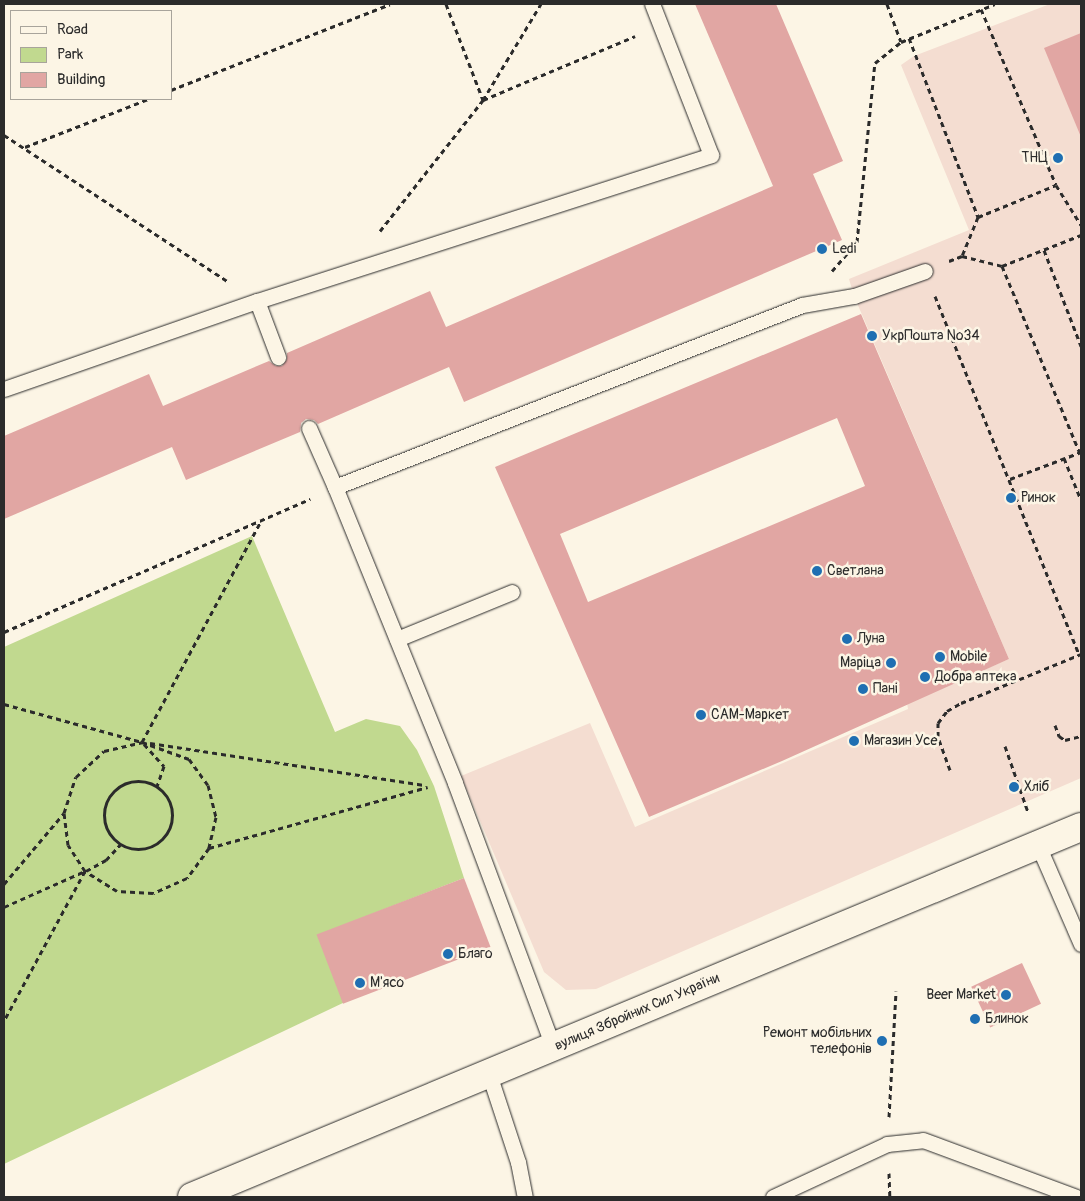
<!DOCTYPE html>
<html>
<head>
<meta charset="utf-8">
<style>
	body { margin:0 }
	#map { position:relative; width:1085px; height:1201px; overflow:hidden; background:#fcf5e5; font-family:Pangolin,sans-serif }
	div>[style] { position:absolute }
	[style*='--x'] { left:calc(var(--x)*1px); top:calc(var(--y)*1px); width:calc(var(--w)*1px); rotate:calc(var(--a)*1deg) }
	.built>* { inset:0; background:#f4ddd1 }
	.green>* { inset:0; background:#c1d98f }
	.building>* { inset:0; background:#e1a6a3; transform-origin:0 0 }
	.path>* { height:3px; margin-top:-1.5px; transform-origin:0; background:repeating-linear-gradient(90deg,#2b2b2b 0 5px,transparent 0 9px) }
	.path>.ring { margin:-1.5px; padding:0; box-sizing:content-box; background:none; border:3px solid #2b2b2b; border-radius:50% }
	.roads { filter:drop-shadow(0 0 1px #2b2b2b) drop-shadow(0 0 1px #2b2b2b) }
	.service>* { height:15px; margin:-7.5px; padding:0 7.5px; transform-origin:7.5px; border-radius:7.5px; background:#fcf5e5 }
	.tertiary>* { height:28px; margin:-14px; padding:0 14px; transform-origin:14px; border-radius:14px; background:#fcf5e5 }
	.dots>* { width:14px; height:14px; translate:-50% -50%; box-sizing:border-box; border:2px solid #fcf5e5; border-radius:50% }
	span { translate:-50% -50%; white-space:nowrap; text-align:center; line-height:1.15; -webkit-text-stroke:5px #fcf5e5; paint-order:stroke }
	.poi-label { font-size:14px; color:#2b2b2b }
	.right { translate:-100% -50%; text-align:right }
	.left { translate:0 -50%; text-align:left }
	.street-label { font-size:14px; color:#2b2b2b }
	.frame { position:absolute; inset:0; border:5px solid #2b2b2b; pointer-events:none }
	.legend { position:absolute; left:10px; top:10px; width:162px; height:90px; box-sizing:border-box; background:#fcf5e5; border:1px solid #a8a49b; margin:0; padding:6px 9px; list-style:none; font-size:15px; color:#2b2b2b }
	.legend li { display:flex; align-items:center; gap:10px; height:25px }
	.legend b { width:25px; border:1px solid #a8a49b }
</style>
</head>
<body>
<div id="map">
	<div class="built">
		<div style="clip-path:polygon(1050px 4px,1081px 4px,1081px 778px,596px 989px,566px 990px,544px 972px,461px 776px,590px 723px,635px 827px,908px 709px,907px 703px,1009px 659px,854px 296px,849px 279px,969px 230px,901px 65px,914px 56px)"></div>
	</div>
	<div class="green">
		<div style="clip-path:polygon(252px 536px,335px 732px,366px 719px,400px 726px,417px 750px,434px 786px,464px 878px,318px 935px,345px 1002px,4px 1164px,4px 647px)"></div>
	</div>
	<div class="building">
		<div style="clip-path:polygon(695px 4px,776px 4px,843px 161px,813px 174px,842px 240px,464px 402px,449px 367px,318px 424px,314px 420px,306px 419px,301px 423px,300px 432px,186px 480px,172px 447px,4px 519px,4px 436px,149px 374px,163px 406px,269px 361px,276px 366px,282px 366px,287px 359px,287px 353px,430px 291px,446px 327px,773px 186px)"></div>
		<div style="clip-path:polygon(1081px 33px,1081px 137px,1044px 48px)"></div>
		<div style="clip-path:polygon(evenodd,861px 314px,1009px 659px,782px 761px,649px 817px,495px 467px,861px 314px,837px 418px,865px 486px,588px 602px,560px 534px,837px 418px)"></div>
		<div style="left:464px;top:878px;width:74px;height:158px;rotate:69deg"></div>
		<div style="left:1022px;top:963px;width:45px;height:56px;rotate:65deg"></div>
	</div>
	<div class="path">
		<div style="--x:446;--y:4;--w:103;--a:68.9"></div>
		<div style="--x:483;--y:100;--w:165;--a:-22.8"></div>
		<div style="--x:887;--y:4;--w:40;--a:69.8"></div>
		<div style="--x:981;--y:9;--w:191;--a:66.9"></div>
		<div style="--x:1056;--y:185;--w:47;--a:58"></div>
		<div style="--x:909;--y:38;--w:192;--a:68.9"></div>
		<div style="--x:978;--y:217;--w:42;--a:112.3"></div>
		<div style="--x:962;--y:256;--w:14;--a:159"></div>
		<div style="--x:171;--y:90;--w:235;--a:-21.4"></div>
		<div style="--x:4;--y:135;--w:269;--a:33.2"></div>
		<div style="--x:25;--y:147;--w:132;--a:-21.3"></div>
		<div style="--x:978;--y:217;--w:84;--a:-22.3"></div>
		<div style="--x:380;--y:231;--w:167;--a:-51.8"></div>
		<div style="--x:483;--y:100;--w:112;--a:-58.9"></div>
		<div style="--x:1044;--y:250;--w:103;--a:68.9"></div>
		<div style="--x:962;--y:256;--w:41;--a:14"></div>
		<div style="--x:1002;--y:266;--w:85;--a:-21.4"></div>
		<div style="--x:1002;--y:266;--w:203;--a:67.4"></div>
		<div style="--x:832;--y:271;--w:38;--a:-49"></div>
		<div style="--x:857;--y:242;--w:180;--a:-84.3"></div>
		<div style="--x:875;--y:63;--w:33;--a:-39"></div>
		<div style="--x:901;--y:42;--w:101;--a:-22"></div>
		<div style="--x:935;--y:296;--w:387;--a:68.1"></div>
		<div style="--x:1064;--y:458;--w:45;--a:68"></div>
		<div style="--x:1010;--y:479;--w:76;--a:-20.8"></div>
		<div style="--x:4;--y:632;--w:334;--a:-23.5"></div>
		<div style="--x:4;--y:704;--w:143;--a:15.4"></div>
		<div style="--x:142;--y:742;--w:251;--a:-61.7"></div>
		<div style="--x:1055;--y:725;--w:12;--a:70"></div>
		<div style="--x:1059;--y:736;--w:7;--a:34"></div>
		<div style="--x:1065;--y:740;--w:16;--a:-14"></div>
		<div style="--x:150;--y:743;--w:279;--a:8.7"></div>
		<div style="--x:144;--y:744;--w:30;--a:48"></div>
		<div style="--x:164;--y:766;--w:21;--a:109"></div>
		<div style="--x:1005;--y:746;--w:70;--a:70.8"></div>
		<div style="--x:950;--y:770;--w:35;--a:-110"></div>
		<div style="--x:938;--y:737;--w:14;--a:-90"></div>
		<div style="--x:938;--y:723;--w:15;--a:-53"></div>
		<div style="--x:947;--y:711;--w:16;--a:-30"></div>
		<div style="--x:961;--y:703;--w:130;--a:-22.2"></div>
		<div class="ring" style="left:104px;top:781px;width:65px;height:65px"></div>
		<div style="--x:209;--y:848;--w:227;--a:-15.6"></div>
		<div style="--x:86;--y:871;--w:23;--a:-29"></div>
		<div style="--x:106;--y:860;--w:21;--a:-47"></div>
		<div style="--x:4;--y:884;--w:93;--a:-49.8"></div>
		<div style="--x:64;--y:813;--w:38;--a:-72"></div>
		<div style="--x:76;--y:777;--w:38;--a:-43"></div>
		<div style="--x:104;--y:751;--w:39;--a:-13"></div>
		<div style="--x:142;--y:742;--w:50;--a:19.9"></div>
		<div style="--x:189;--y:759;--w:32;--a:54"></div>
		<div style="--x:208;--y:785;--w:33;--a:76"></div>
		<div style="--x:216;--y:817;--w:32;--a:103"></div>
		<div style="--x:209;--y:848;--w:37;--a:126"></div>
		<div style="--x:187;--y:878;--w:37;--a:156"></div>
		<div style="--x:153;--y:893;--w:36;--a:-177"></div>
		<div style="--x:117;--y:891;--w:38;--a:-148"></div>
		<div style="--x:85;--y:871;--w:31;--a:-123"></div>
		<div style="--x:68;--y:845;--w:32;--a:-97"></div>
		<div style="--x:4;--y:907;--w:89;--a:-24"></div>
		<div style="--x:85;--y:871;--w:170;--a:118.4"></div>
		<div style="--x:889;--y:1117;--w:126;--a:-86.8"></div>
		<div style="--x:889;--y:1173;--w:24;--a:88"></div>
	</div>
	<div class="roads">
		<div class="service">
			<div style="--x:257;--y:301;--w:60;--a:69.4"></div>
			<div style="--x:4;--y:389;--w:268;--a:-19.2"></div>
			<div style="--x:257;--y:301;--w:477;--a:-17.8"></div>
			<div style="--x:711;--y:155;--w:162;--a:-111.3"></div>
			<div style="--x:309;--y:428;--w:64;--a:66.2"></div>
			<div style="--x:335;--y:487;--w:319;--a:67.9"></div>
			<div style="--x:455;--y:783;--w:281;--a:69.6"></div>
			<div style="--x:335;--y:487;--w:501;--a:-21.29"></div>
			<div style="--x:802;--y:305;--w:53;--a:-9.8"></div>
			<div style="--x:854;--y:296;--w:75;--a:-19.4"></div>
			<div style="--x:397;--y:639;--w:124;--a:-22.2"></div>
			<div style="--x:1038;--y:845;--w:108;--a:66.5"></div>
			<div style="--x:489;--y:1074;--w:93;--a:71.8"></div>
			<div style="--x:518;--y:1162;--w:36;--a:79"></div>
			<div style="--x:773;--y:1197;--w:126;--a:-24.9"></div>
			<div style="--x:887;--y:1144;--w:36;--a:-6"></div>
			<div style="--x:923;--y:1140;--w:163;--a:20.4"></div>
		</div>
		<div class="tertiary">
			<div style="--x:192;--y:1197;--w:963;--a:-22.6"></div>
		</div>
	</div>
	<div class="dots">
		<div style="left:1058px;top:158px;background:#1f6fb2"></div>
		<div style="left:822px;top:249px;background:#1f6fb2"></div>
		<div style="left:872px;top:336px;background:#1f6fb2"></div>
		<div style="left:1011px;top:498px;background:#1f6fb2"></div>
		<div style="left:817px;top:571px;background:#1f6fb2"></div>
		<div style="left:847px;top:639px;background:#1f6fb2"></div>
		<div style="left:940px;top:657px;background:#1f6fb2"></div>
		<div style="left:891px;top:663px;background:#1f6fb2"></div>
		<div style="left:925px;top:677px;background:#1f6fb2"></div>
		<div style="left:863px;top:689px;background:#1f6fb2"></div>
		<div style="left:701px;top:715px;background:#1f6fb2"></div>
		<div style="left:854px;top:741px;background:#1f6fb2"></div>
		<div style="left:1014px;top:787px;background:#1f6fb2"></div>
		<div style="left:448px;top:954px;background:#1f6fb2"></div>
		<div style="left:360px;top:983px;background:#1f6fb2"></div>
		<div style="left:1006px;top:995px;background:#1f6fb2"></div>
		<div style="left:975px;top:1019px;background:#1f6fb2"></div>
		<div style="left:882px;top:1041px;background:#1f6fb2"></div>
	</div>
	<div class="poi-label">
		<span class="right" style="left:1048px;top:158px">ТНЦ</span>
		<span class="left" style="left:832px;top:249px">Ledi</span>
		<span class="left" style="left:882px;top:336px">УкрПошта №34</span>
		<span class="left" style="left:1021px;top:498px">Ринок</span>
		<span class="left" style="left:827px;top:571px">Светлана</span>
		<span class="left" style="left:857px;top:639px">Луна</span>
		<span class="left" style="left:950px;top:657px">Mobile</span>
		<span class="right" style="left:881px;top:663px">Маріца</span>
		<span class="left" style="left:935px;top:677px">Добра аптека</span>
		<span class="left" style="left:873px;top:689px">Пані</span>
		<span class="left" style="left:711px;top:715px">САМ-Маркет</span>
		<span class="left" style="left:864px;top:741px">Магазин Усе</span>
		<span class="left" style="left:1024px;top:787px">Хліб</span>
		<span class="left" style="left:458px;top:954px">Благо</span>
		<span class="left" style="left:370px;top:983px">М'ясо</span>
		<span class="right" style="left:996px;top:995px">Beer Market</span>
		<span class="left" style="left:985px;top:1019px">Блинок</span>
		<span class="right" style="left:872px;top:1041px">Ремонт мобільних<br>телефонів</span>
	</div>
	<div class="street-label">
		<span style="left:637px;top:1012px;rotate:-23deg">вулиця Збройних Сил України</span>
	</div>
	<div class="frame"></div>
	<ul class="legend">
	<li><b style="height:6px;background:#fcf5e5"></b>Road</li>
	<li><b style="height:14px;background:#c1d98f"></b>Park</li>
	<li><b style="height:14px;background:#e1a6a3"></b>Building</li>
	</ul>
</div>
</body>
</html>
